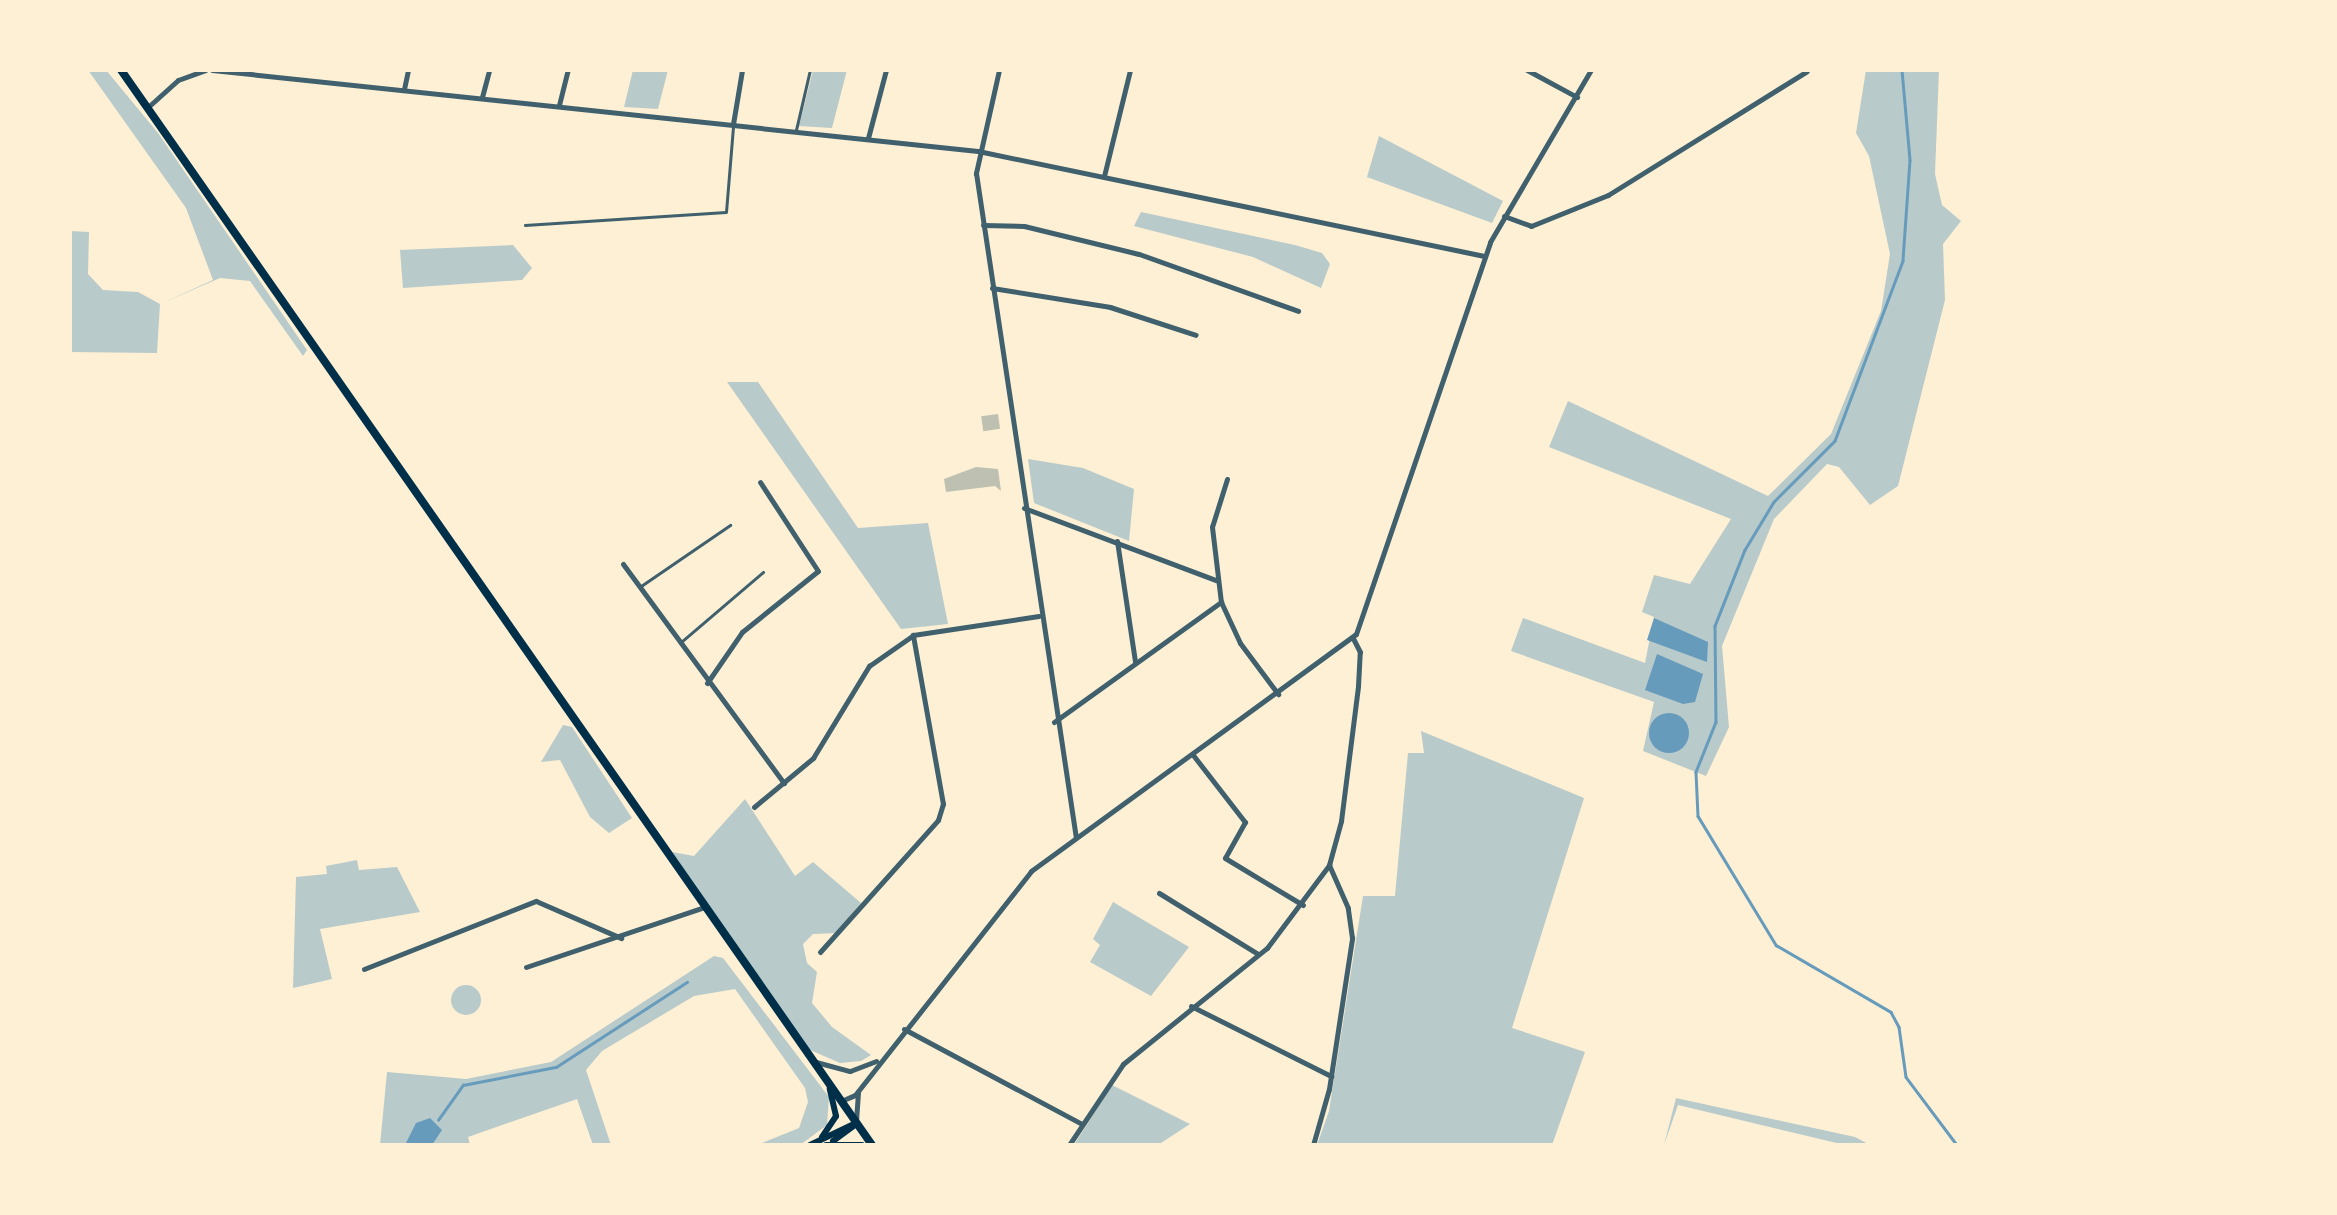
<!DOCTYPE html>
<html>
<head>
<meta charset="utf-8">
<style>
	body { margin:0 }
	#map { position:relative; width:2337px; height:1215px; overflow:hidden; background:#fdf0d5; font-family:"Playfair Display",serif }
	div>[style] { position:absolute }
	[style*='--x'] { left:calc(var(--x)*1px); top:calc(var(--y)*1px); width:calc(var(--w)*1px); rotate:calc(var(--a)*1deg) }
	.green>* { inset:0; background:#b9caca }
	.round { border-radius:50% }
	.water>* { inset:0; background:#669bbc }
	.stream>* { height:2.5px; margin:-1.25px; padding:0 1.25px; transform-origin:1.25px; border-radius:1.25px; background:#669bbc }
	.building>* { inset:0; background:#bec0b2; transform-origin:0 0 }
	.service>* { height:2.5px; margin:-1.25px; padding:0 1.25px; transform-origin:1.25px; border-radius:1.25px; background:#3f606c }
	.minor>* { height:5px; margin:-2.5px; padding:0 2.5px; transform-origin:2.5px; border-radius:2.5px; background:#3f606c }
	.secondary>* { height:6px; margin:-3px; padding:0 3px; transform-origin:3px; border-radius:3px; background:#003049 }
	.primary>* { height:8px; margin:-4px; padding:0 4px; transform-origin:4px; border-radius:4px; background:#003049 }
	span { translate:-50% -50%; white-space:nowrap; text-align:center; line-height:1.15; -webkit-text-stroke:8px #fdf0d5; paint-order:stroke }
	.frame { position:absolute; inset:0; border:72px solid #fdf0d5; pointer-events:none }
</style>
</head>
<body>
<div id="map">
	<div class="green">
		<div style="clip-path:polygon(88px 70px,106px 70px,158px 133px,307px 350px,303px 356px,250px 281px,220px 278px,160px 304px,157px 353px,70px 352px,70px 231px,89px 232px,88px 274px,103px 290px,138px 292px,160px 304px,213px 280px,186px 208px)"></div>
		<div style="clip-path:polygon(633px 70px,668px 70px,658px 109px,624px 107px)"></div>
		<div style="clip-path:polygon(813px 70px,847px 70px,832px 128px,799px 126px)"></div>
		<div style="clip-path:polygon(1866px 70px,1939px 70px,1935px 174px,1942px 205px,1961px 221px,1943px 244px,1945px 300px,1898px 486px,1870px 505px,1839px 467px,1827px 464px,1774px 519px,1722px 646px,1729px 727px,1706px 776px,1643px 751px,1654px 702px,1511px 651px,1523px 618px,1645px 663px,1654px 617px,1642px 612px,1654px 575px,1690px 584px,1731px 519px,1549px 447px,1568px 401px,1768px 496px,1831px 434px,1881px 311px,1890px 254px,1869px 156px,1856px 133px)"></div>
		<div style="clip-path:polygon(1379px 136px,1503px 201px,1492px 223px,1367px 177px)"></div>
		<div style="clip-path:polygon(1141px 212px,1295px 245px,1322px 253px,1330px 264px,1321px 288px,1253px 257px,1134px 226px)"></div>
		<div style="clip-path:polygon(513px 245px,532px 268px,522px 280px,403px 288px,400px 250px)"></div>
		<div style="clip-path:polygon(727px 382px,758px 382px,858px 528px,928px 523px,948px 624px,901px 629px)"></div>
		<div style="clip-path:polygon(1028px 459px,1083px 468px,1134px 489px,1129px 541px,1034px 503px)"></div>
		<div style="clip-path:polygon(563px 725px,572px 727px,632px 818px,609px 833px,590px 817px,560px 760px,541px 762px)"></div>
		<div style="clip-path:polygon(1421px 731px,1584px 798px,1512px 1028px,1585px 1052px,1552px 1145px,1317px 1145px,1329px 1111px,1363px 896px,1395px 896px,1408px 753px,1424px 753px)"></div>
		<div style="clip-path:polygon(745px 799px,795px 876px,813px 862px,861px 903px,837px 933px,813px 934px,803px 944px,807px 963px,817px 972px,812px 1003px,832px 1027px,871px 1055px,861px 1061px,840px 1063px,808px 1049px,672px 852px,694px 856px)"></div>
		<div style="clip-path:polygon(357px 860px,359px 870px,397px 867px,420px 912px,320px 929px,332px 979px,293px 988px,296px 877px,327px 874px,326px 866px)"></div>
		<div style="clip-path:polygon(1113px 902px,1189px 947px,1151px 996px,1090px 962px,1100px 945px,1093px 939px)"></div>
		<div style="clip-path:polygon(714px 956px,723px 958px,829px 1097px,827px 1125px,800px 1145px,757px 1145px,799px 1128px,808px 1102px,805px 1088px,735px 989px,694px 996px,602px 1051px,586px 1070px,611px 1145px,593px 1145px,577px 1099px,468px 1137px,470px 1145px,380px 1145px,387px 1072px,466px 1079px,551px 1062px)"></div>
		<div class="round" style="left:451px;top:985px;width:30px;height:30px"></div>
		<div style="clip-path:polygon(1112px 1085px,1190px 1124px,1158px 1145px,1074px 1145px)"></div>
		<div style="clip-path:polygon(1676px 1098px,1855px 1137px,1870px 1145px,1845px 1145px,1678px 1105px,1664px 1145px)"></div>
	</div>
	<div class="water">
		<div style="clip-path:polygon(1654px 618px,1708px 642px,1707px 662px,1647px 640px)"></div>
		<div style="clip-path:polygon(1657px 654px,1703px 674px,1695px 702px,1683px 704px,1645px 690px)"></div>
		<div class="round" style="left:1649px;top:713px;width:40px;height:40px"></div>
		<div style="clip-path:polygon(430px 1118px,442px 1130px,432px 1145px,405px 1145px,416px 1123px)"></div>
	</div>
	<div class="stream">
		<div style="--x:1902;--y:70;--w:90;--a:84.9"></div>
		<div style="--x:1910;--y:160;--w:101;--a:94"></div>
		<div style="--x:1903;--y:261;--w:192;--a:110.7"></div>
		<div style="--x:1835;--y:441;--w:86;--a:135"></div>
		<div style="--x:1774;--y:502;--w:56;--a:121.1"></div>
		<div style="--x:1745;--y:550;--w:82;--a:111.5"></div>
		<div style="--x:1715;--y:626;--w:96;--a:89.4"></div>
		<div style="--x:1716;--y:722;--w:54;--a:111.8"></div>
		<div style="--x:1696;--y:772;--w:44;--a:87.4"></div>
		<div style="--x:1698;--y:816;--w:151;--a:58.8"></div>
		<div style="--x:1776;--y:945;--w:133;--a:30.2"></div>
		<div style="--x:1891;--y:1012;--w:17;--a:62"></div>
		<div style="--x:1899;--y:1027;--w:50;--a:82"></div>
		<div style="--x:1906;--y:1077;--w:85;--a:53.1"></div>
		<div style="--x:438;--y:1120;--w:43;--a:-54.5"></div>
		<div style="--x:463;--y:1085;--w:95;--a:-11"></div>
		<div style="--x:556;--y:1067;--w:156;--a:-33"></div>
	</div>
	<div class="building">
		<div style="left:998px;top:414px;width:15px;height:17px;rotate:82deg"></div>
		<div style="clip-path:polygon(976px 467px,998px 469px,1001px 491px,995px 486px,946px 492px,944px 479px)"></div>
	</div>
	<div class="service">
		<div style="--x:796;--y:130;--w:62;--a:-76.9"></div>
		<div style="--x:525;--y:225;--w:201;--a:-3.7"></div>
		<div style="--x:726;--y:212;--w:86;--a:-85.3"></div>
		<div style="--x:641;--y:586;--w:108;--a:-34.4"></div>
		<div style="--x:680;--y:643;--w:109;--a:-40.5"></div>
	</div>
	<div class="minor">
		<div style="--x:212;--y:70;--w:770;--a:6.04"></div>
		<div style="--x:978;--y:151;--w:517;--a:11.72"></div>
		<div style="--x:999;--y:70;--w:106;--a:102.6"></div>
		<div style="--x:976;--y:173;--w:672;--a:81.45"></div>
		<div style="--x:1527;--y:70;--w:57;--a:28.4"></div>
		<div style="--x:404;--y:89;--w:19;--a:-78"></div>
		<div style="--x:482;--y:97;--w:28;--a:-75"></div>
		<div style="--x:559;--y:105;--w:36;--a:-76"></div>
		<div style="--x:148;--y:107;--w:40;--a:-42"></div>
		<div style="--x:178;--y:80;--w:29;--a:-20"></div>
		<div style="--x:733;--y:124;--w:55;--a:-80.5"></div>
		<div style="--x:868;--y:138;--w:70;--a:-75.2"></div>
		<div style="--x:1104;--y:176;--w:109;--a:-76.2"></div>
		<div style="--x:1504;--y:216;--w:29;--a:20"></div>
		<div style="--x:1531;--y:226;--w:83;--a:-21.9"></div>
		<div style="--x:1608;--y:195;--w:234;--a:-31.9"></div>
		<div style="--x:983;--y:225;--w:41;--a:1.4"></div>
		<div style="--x:1024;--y:226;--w:118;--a:13.7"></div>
		<div style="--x:1139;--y:254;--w:169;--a:19.7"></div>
		<div style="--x:992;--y:288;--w:120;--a:9.1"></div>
		<div style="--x:1110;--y:307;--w:90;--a:18"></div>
		<div style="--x:1227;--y:479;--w:50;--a:107.4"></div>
		<div style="--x:1212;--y:527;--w:76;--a:83.2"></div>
		<div style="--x:1221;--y:602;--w:45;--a:65.1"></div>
		<div style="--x:1240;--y:643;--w:64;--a:53.3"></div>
		<div style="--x:1024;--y:508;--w:205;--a:20.6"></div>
		<div style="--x:1117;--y:541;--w:122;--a:81.5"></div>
		<div style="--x:623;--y:564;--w:272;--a:53.7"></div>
		<div style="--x:707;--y:683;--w:62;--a:-55.5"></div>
		<div style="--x:742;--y:632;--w:97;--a:-38.8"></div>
		<div style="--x:818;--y:571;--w:106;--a:-123.1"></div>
		<div style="--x:1054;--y:722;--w:206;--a:-35.7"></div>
		<div style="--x:1193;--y:755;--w:85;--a:52.2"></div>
		<div style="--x:1245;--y:822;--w:41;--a:119.1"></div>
		<div style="--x:1225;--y:858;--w:91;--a:31.1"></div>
		<div style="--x:754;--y:807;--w:77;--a:-39.7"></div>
		<div style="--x:813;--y:758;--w:108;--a:-58.7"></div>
		<div style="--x:869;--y:666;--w:52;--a:-34.9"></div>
		<div style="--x:1159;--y:893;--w:116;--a:31.6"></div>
		<div style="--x:820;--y:952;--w:177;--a:-48.2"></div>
		<div style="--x:938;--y:820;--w:17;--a:-73"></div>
		<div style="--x:943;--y:804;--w:172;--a:-100.1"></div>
		<div style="--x:913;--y:635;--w:127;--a:-8.6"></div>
		<div style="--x:526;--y:967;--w:188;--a:-18.6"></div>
		<div style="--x:364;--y:969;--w:185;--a:-21.6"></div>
		<div style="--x:536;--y:901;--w:93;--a:23.5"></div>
		<div style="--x:1191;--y:1006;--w:157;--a:26.6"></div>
		<div style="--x:904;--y:1029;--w:202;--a:28.1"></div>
		<div style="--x:816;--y:1062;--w:35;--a:15"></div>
		<div style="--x:850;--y:1071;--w:28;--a:-21"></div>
		<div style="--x:841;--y:1101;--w:15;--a:-23"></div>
		<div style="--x:855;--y:1095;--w:285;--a:-51.8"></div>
		<div style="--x:1031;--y:871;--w:402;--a:-36.1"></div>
		<div style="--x:1356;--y:634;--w:414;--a:-71.1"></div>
		<div style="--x:1490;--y:242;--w:199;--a:-59.6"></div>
		<div style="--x:856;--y:1121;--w:29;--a:-86"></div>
		<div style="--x:1069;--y:1145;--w:97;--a:-56.3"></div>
		<div style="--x:1123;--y:1064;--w:185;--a:-38.9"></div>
		<div style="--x:1267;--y:948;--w:104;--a:-53.2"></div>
		<div style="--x:1329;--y:865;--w:46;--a:-74.7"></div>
		<div style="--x:1341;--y:821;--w:136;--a:-82.8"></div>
		<div style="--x:1358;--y:686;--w:34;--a:-87"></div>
		<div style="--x:1360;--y:652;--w:16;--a:-117"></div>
		<div style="--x:1313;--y:1145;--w:58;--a:-74.1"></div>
		<div style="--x:1329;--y:1089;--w:153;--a:-81.3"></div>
		<div style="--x:1352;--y:938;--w:30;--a:-98"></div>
		<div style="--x:1348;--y:908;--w:47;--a:-113.8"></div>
	</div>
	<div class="secondary">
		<div style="--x:822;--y:1137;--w:25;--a:-56"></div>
		<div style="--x:836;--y:1116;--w:28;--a:-103"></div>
		<div style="--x:833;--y:1141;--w:27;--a:-36"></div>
		<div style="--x:810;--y:1145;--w:51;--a:-25.6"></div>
		<div style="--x:826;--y:1145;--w:36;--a:0"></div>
	</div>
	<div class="primary">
		<div style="--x:121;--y:70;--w:1311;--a:55.06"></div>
	</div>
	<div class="frame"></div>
</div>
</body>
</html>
